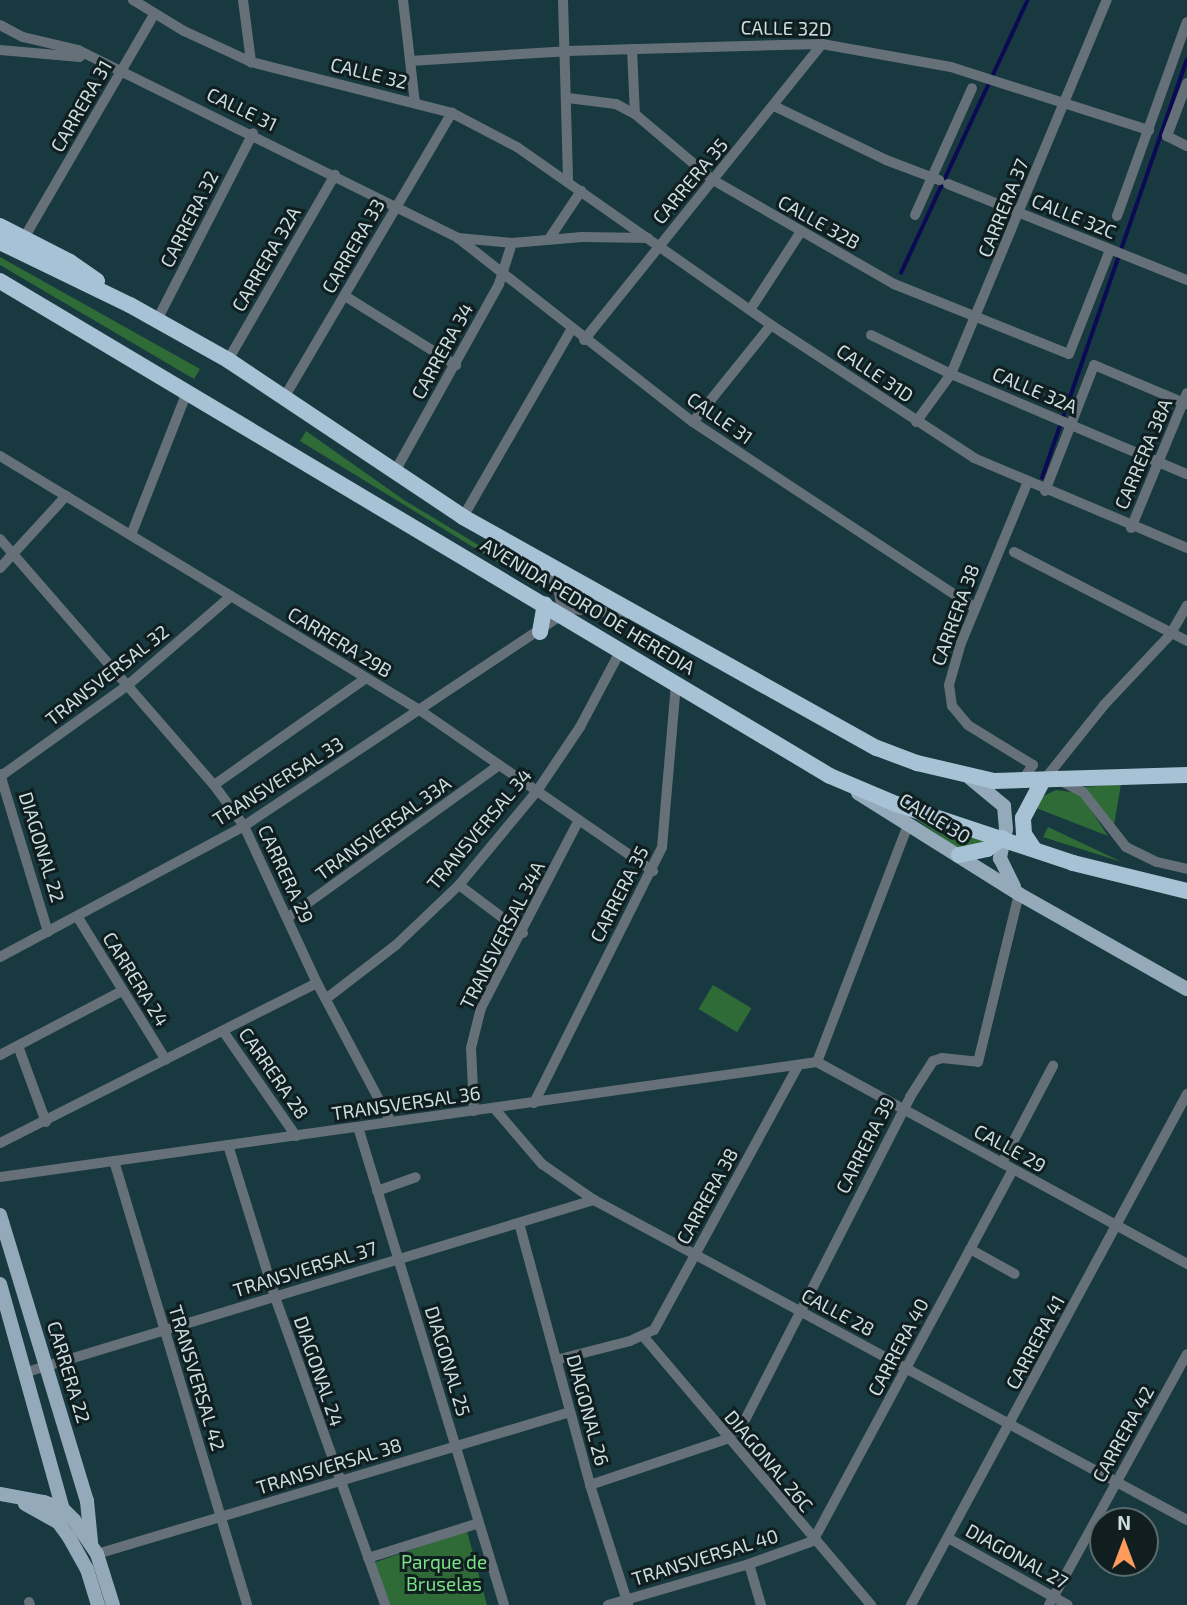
<!DOCTYPE html>
<html>
<head>
<meta charset="utf-8">
<style>
	body { margin:0 }
	#map { position:relative; width:1187px; height:1605px; overflow:hidden; background:#17393f; font-family:"Exo 2",sans-serif }
	div>[style] { position:absolute }
	[style*='--x'] { left:calc(var(--x)*1px); top:calc(var(--y)*1px); width:calc(var(--w)*1px); rotate:calc(var(--a)*1deg) }
	.green>* { inset:0; background:#2f6b36; transform-origin:0 0 }
	.stream>* { height:3.5px; margin:-1.75px; padding:0 1.75px; transform-origin:1.75px; border-radius:1.75px; background:#0c0955 }
	.minor>* { height:10px; margin:-5px; padding:0 5px; transform-origin:5px; border-radius:5px; background:#657078 }
	.major>* { height:14px; margin:-7px; padding:0 7px; transform-origin:7px; border-radius:7px; background:#94aabb }
	.highway>* { height:16px; margin:-8px; padding:0 8px; transform-origin:8px; border-radius:8px; background:#a7c1d5 }
	span { translate:-50% -50%; white-space:nowrap; text-align:center; line-height:1.15; -webkit-text-stroke:6px #101e20; paint-order:stroke }
	.street-label { font-size:19px; color:#ccdee1 }
	.park-label { font-size:19px; color:#7ce086 }
	.north { position:absolute; left:1089px; top:1507px; width:70px; height:70px; box-sizing:border-box; background:#101e20; border:2px solid #5b6b6d; border-radius:50%; rotate:0deg; font-size:19px; font-weight:700; line-height:28px; text-align:center; color:#ccdee1 }
	.north::after { content:''; display:block; margin:auto; width:24px; height:32px; background:#ff9b5a; clip-path:polygon(50% 0,100% 100%,50% 72%,0 100%) }
</style>
</head>
<body>
<div id="map">
	<div class="green">
		<div style="clip-path:polygon(0 257px,200px 369px,194px 379px,0 265px)"></div>
		<div style="clip-path:polygon(306px 431px,404px 500px,538px 581px,535px 585px,300px 441px)"></div>
		<div style="clip-path:polygon(1121px 784px,1114px 825px,1085px 787px)"></div>
		<div style="clip-path:polygon(1056px 790px,1080px 793px,1108px 836px,1036px 808px,1039px 798px)"></div>
		<div style="clip-path:polygon(905px 812px,987px 840px,965px 853px)"></div>
		<div style="clip-path:polygon(1048px 827px,1122px 862px,1043px 837px)"></div>
		<div style="left:713px;top:985px;width:45px;height:28px;rotate:31deg"></div>
		<div style="clip-path:polygon(467px 1531px,487px 1605px,385px 1605px,370px 1564px)"></div>
	</div>
	<div class="stream">
		<div style="--x:901;--y:273;--w:301;--a:-65.1"></div>
		<div style="--x:1042;--y:478;--w:442;--a:-70.9"></div>
	</div>
	<div class="minor">
		<div style="--x:133;--y:0;--w:60;--a:31.3"></div>
		<div style="--x:184;--y:31;--w:74;--a:24.8"></div>
		<div style="--x:251;--y:62;--w:207;--a:14.2"></div>
		<div style="--x:452;--y:113;--w:73;--a:27.6"></div>
		<div style="--x:517;--y:147;--w:310;--a:35"></div>
		<div style="--x:771;--y:325;--w:243;--a:33.2"></div>
		<div style="--x:974;--y:458;--w:231;--a:22.9"></div>
		<div style="--x:243;--y:0;--w:63;--a:82.6"></div>
		<div style="--x:403;--y:0;--w:104;--a:83.4"></div>
		<div style="--x:563;--y:0;--w:182;--a:88.4"></div>
		<div style="--x:0;--y:25;--w:26;--a:28"></div>
		<div style="--x:23;--y:37;--w:57;--a:13.3"></div>
		<div style="--x:78;--y:50;--w:424;--a:26.3"></div>
		<div style="--x:458;--y:238;--w:298;--a:38.1"></div>
		<div style="--x:693;--y:422;--w:338;--a:33.4"></div>
		<div style="--x:632;--y:49;--w:65;--a:87.4"></div>
		<div style="--x:0;--y:50;--w:80;--a:5"></div>
		<div style="--x:410;--y:61;--w:157;--a:-3.6"></div>
		<div style="--x:567;--y:51;--w:255;--a:-1.6"></div>
		<div style="--x:822;--y:44;--w:131;--a:10.1"></div>
		<div style="--x:951;--y:67;--w:208;--a:17.7"></div>
		<div style="--x:1187;--y:83;--w:57;--a:110.7"></div>
		<div style="--x:1167;--y:136;--w:22;--a:27"></div>
		<div style="--x:568;--y:98;--w:48;--a:7.1"></div>
		<div style="--x:616;--y:104;--w:21;--a:28"></div>
		<div style="--x:635;--y:114;--w:102;--a:40.2"></div>
		<div style="--x:713;--y:180;--w:209;--a:29.9"></div>
		<div style="--x:894;--y:284;--w:188;--a:21.8"></div>
		<div style="--x:1069;--y:354;--w:112;--a:-68.5"></div>
		<div style="--x:774;--y:106;--w:124;--a:25.7"></div>
		<div style="--x:886;--y:160;--w:57;--a:20.7"></div>
		<div style="--x:948;--y:184;--w:258;--a:21.9"></div>
		<div style="--x:915;--y:215;--w:139;--a:-65.8"></div>
		<div style="--x:1117;--y:216;--w:206;--a:-70.2"></div>
		<div style="--x:24;--y:238;--w:260;--a:-59.8"></div>
		<div style="--x:458;--y:238;--w:54;--a:5.3"></div>
		<div style="--x:512;--y:243;--w:70;--a:-4.9"></div>
		<div style="--x:582;--y:237;--w:66;--a:0.9"></div>
		<div style="--x:549;--y:239;--w:58;--a:-56.3"></div>
		<div style="--x:345;--y:296;--w:131;--a:31.9"></div>
		<div style="--x:750;--y:310;--w:92;--a:-57"></div>
		<div style="--x:157;--y:320;--w:210;--a:-62.8"></div>
		<div style="--x:871;--y:335;--w:89;--a:26"></div>
		<div style="--x:951;--y:374;--w:256;--a:23"></div>
		<div style="--x:584;--y:340;--w:380;--a:-51.2"></div>
		<div style="--x:228;--y:360;--w:214;--a:-60"></div>
		<div style="--x:285;--y:396;--w:329;--a:-59.5"></div>
		<div style="--x:693;--y:422;--w:124;--a:-51.2"></div>
		<div style="--x:916;--y:422;--w:59;--a:-53.9"></div>
		<div style="--x:951;--y:374;--w:405;--a:-67.4"></div>
		<div style="--x:0;--y:456;--w:492;--a:31.2"></div>
		<div style="--x:421;--y:711;--w:282;--a:34.6"></div>
		<div style="--x:394;--y:473;--w:216;--a:-60.9"></div>
		<div style="--x:499;--y:284;--w:43;--a:-72.4"></div>
		<div style="--x:1045;--y:491;--w:135;--a:-68.7"></div>
		<div style="--x:1094;--y:365;--w:101;--a:22.8"></div>
		<div style="--x:463;--y:517;--w:216;--a:-60"></div>
		<div style="--x:1131;--y:528;--w:146;--a:-67.5"></div>
		<div style="--x:131;--y:535;--w:154;--a:-68.6"></div>
		<div style="--x:0;--y:539;--w:326;--a:49"></div>
		<div style="--x:214;--y:785;--w:51;--a:53.8"></div>
		<div style="--x:244;--y:826;--w:173;--a:65.1"></div>
		<div style="--x:317;--y:983;--w:157;--a:62"></div>
		<div style="--x:1014;--y:552;--w:195;--a:27.2"></div>
		<div style="--x:545;--y:563;--w:32;--a:64"></div>
		<div style="--x:559;--y:592;--w:24;--a:81"></div>
		<div style="--x:0;--y:568;--w:98;--a:-47.5"></div>
		<div style="--x:0;--y:774;--w:165;--a:73.1"></div>
		<div style="--x:1;--y:776;--w:156;--a:-35.6"></div>
		<div style="--x:128;--y:685;--w:136;--a:-40.8"></div>
		<div style="--x:1044;--y:780;--w:96;--a:-51.3"></div>
		<div style="--x:1104;--y:705;--w:96;--a:-46.7"></div>
		<div style="--x:1170;--y:635;--w:34;--a:-60"></div>
		<div style="--x:1021;--y:782;--w:21;--a:-55"></div>
		<div style="--x:1033;--y:765;--w:76;--a:-148.4"></div>
		<div style="--x:968;--y:725;--w:25;--a:-130"></div>
		<div style="--x:952;--y:706;--w:21;--a:-98"></div>
		<div style="--x:949;--y:685;--w:44;--a:-74.1"></div>
		<div style="--x:961;--y:643;--w:172;--a:-67.5"></div>
		<div style="--x:1063;--y:782;--w:22;--a:27"></div>
		<div style="--x:1083;--y:792;--w:70;--a:52"></div>
		<div style="--x:1126;--y:847;--w:34;--a:26"></div>
		<div style="--x:1157;--y:862;--w:31;--a:13"></div>
		<div style="--x:214;--y:785;--w:184;--a:-35.1"></div>
		<div style="--x:459;--y:885;--w:80;--a:36.9"></div>
		<div style="--x:77;--y:916;--w:169;--a:58.3"></div>
		<div style="--x:287;--y:918;--w:261;--a:-35.8"></div>
		<div style="--x:0;--y:957;--w:277;--a:-28.2"></div>
		<div style="--x:244;--y:826;--w:392;--a:-33.6"></div>
		<div style="--x:571;--y:609;--w:55;--a:5.2"></div>
		<div style="--x:327;--y:998;--w:87;--a:-37.5"></div>
		<div style="--x:396;--y:945;--w:87;--a:-43.6"></div>
		<div style="--x:459;--y:885;--w:122;--a:-50.3"></div>
		<div style="--x:537;--y:791;--w:77;--a:-56.1"></div>
		<div style="--x:580;--y:727;--w:87;--a:-62"></div>
		<div style="--x:223;--y:1031;--w:128;--a:55.2"></div>
		<div style="--x:18;--y:1046;--w:81;--a:69.8"></div>
		<div style="--x:0;--y:1055;--w:138;--a:-27.7"></div>
		<div style="--x:817;--y:1062;--w:422;--a:28.6"></div>
		<div style="--x:817;--y:1062;--w:254;--a:-69"></div>
		<div style="--x:534;--y:1103;--w:286;--a:-63.4"></div>
		<div style="--x:662;--y:847;--w:165;--a:-85.1"></div>
		<div style="--x:494;--y:1108;--w:74;--a:49.4"></div>
		<div style="--x:542;--y:1164;--w:63;--a:34.7"></div>
		<div style="--x:594;--y:1200;--w:674;--a:28.35"></div>
		<div style="--x:474;--y:1111;--w:63;--a:-92.7"></div>
		<div style="--x:471;--y:1048;--w:41;--a:-76"></div>
		<div style="--x:481;--y:1008;--w:212;--a:-62.5"></div>
		<div style="--x:358;--y:1127;--w:500;--a:73"></div>
		<div style="--x:0;--y:1143;--w:355;--a:-26.8"></div>
		<div style="--x:228;--y:1145;--w:159;--a:72.8"></div>
		<div style="--x:275;--y:1297;--w:327;--a:70.3"></div>
		<div style="--x:114;--y:1161;--w:463;--a:73.3"></div>
		<div style="--x:1002;--y:1163;--w:110;--a:-62.3"></div>
		<div style="--x:0;--y:1177;--w:825;--a:-8.01"></div>
		<div style="--x:377;--y:1191;--w:41;--a:-19.7"></div>
		<div style="--x:519;--y:1223;--w:271;--a:74.8"></div>
		<div style="--x:590;--y:1485;--w:125;--a:72.3"></div>
		<div style="--x:970;--y:1249;--w:51;--a:29.1"></div>
		<div style="--x:643;--y:1336;--w:353;--a:49.7"></div>
		<div style="--x:556;--y:1360;--w:76;--a:-14.4"></div>
		<div style="--x:630;--y:1341;--w:26;--a:-25"></div>
		<div style="--x:654;--y:1330;--w:298;--a:-61.4"></div>
		<div style="--x:27;--y:1372;--w:593;--a:-16.88"></div>
		<div style="--x:590;--y:1485;--w:145;--a:-18.6"></div>
		<div style="--x:727;--y:1439;--w:28;--a:-48"></div>
		<div style="--x:746;--y:1418;--w:360;--a:-62.9"></div>
		<div style="--x:910;--y:1097;--w:43;--a:-57.4"></div>
		<div style="--x:933;--y:1061;--w:9;--a:-18"></div>
		<div style="--x:942;--y:1058;--w:36;--a:6"></div>
		<div style="--x:978;--y:1062;--w:173;--a:-76.3"></div>
		<div style="--x:948;--y:1538;--w:137;--a:29.2"></div>
		<div style="--x:97;--y:1554;--w:494;--a:-16.7"></div>
		<div style="--x:368;--y:1558;--w:116;--a:-17.5"></div>
		<div style="--x:749;--y:1564;--w:43;--a:73.7"></div>
		<div style="--x:29;--y:1602;--w:3;--a:72"></div>
		<div style="--x:608;--y:1605;--w:147;--a:-16.2"></div>
		<div style="--x:749;--y:1564;--w:68;--a:-19.8"></div>
		<div style="--x:813;--y:1541;--w:422;--a:-61.7"></div>
		<div style="--x:911;--y:1605;--w:581;--a:-61.63"></div>
		<div style="--x:1049;--y:1605;--w:286;--a:-61.2"></div>
	</div>
	<div class="major">
		<div style="--x:970;--y:778;--w:44;--a:39.5"></div>
		<div style="--x:1004;--y:806;--w:23;--a:85"></div>
		<div style="--x:1006;--y:829;--w:30;--a:102"></div>
		<div style="--x:1000;--y:858;--w:32;--a:64"></div>
		<div style="--x:858;--y:793;--w:190;--a:32.1"></div>
		<div style="--x:1019;--y:894;--w:193;--a:29.5"></div>
		<div style="--x:0;--y:1215;--w:299;--a:73.1"></div>
		<div style="--x:87;--y:1501;--w:41;--a:84.4"></div>
		<div style="--x:0;--y:1284;--w:234;--a:74.4"></div>
		<div style="--x:0;--y:1494;--w:45;--a:10.3"></div>
		<div style="--x:44;--y:1502;--w:20;--a:20"></div>
		<div style="--x:63;--y:1509;--w:16;--a:45"></div>
		<div style="--x:74;--y:1520;--w:41;--a:55.9"></div>
		<div style="--x:97;--y:1554;--w:53;--a:72.6"></div>
		<div style="--x:25;--y:1504;--w:38;--a:29"></div>
		<div style="--x:58;--y:1522;--w:19;--a:54"></div>
		<div style="--x:69;--y:1537;--w:37;--a:61"></div>
		<div style="--x:87;--y:1569;--w:38;--a:73"></div>
	</div>
	<div class="highway">
		<div style="--x:0;--y:226;--w:79;--a:27.2"></div>
		<div style="--x:70;--y:262;--w:33;--a:35"></div>
		<div style="--x:0;--y:242;--w:144;--a:25.9"></div>
		<div style="--x:130;--y:305;--w:112;--a:29.3"></div>
		<div style="--x:228;--y:360;--w:283;--a:33.7"></div>
		<div style="--x:463;--y:517;--w:474;--a:29.2"></div>
		<div style="--x:877;--y:748;--w:43;--a:20.6"></div>
		<div style="--x:917;--y:763;--w:79;--a:13.2"></div>
		<div style="--x:994;--y:781;--w:193;--a:-1.8"></div>
		<div style="--x:0;--y:281;--w:966;--a:30.81"></div>
		<div style="--x:830;--y:776;--w:72;--a:23"></div>
		<div style="--x:896;--y:804;--w:187;--a:18.4"></div>
		<div style="--x:1073;--y:863;--w:117;--a:13.8"></div>
		<div style="--x:540;--y:632;--w:28;--a:-80"></div>
		<div style="--x:1034;--y:849;--w:18;--a:-124"></div>
		<div style="--x:1024;--y:834;--w:16;--a:-94"></div>
		<div style="--x:1023;--y:818;--w:41;--a:-62.2"></div>
		<div style="--x:959;--y:855;--w:29;--a:-12"></div>
		<div style="--x:987;--y:849;--w:19;--a:-35"></div>
	</div>
	<div class="street-label">
		<span style="left:786px;top:28px;rotate:1deg">CALLE 32D</span>
		<span style="left:369px;top:73px;rotate:14deg">CALLE 32</span>
		<span style="left:81px;top:106px;rotate:-60deg">CARRERA 31</span>
		<span style="left:242px;top:109px;rotate:26deg">CALLE 31</span>
		<span style="left:690px;top:181px;rotate:-50deg">CARRERA 35</span>
		<span style="left:1003px;top:208px;rotate:-68deg">CARRERA 37</span>
		<span style="left:1074px;top:216px;rotate:22deg">CALLE 32C</span>
		<span style="left:189px;top:219px;rotate:-63deg">CARRERA 32</span>
		<span style="left:819px;top:222px;rotate:29deg">CALLE 32B</span>
		<span style="left:353px;top:246px;rotate:-60deg">CARRERA 33</span>
		<span style="left:266px;top:259px;rotate:-60deg">CARRERA 32A</span>
		<span style="left:442px;top:351px;rotate:-61deg">CARRERA 34</span>
		<span style="left:875px;top:373px;rotate:34deg">CALLE 31D</span>
		<span style="left:1035px;top:390px;rotate:23deg">CALLE 32A</span>
		<span style="left:720px;top:418px;rotate:35deg">CALLE 31</span>
		<span style="left:1143px;top:454px;rotate:-67deg">CARRERA 38A</span>
		<span style="left:588px;top:606px;rotate:31deg">AVENIDA PEDRO DE HEREDIA</span>
		<span style="left:955px;top:615px;rotate:-70deg">CARRERA 38</span>
		<span style="left:340px;top:642px;rotate:31deg">CARRERA 29B</span>
		<span style="left:107px;top:675px;rotate:-38deg">TRANSVERSAL 32</span>
		<span style="left:278px;top:781px;rotate:-32deg">TRANSVERSAL 33</span>
		<span style="left:935px;top:818px;rotate:31deg">CALLE 30</span>
		<span style="left:383px;top:828px;rotate:-36deg">TRANSVERSAL 33A</span>
		<span style="left:479px;top:829px;rotate:-50deg">TRANSVERSAL 34</span>
		<span style="left:42px;top:847px;rotate:73deg">DIAGONAL 22</span>
		<span style="left:286px;top:874px;rotate:65deg">CARRERA 29</span>
		<span style="left:619px;top:894px;rotate:-63deg">CARRERA 35</span>
		<span style="left:502px;top:935px;rotate:-63deg">TRANSVERSAL 34A</span>
		<span style="left:136px;top:979px;rotate:58deg">CARRERA 24</span>
		<span style="left:274px;top:1073px;rotate:55deg">CARRERA 28</span>
		<span style="left:406px;top:1103px;rotate:-8deg">TRANSVERSAL 36</span>
		<span style="left:865px;top:1145px;rotate:-63deg">CARRERA 39</span>
		<span style="left:1010px;top:1148px;rotate:29deg">CALLE 29</span>
		<span style="left:707px;top:1196px;rotate:-61deg">CARRERA 38</span>
		<span style="left:305px;top:1269px;rotate:-17deg">TRANSVERSAL 37</span>
		<span style="left:838px;top:1312px;rotate:28deg">CALLE 28</span>
		<span style="left:1035px;top:1342px;rotate:-62deg">CARRERA 41</span>
		<span style="left:898px;top:1347px;rotate:-62deg">CARRERA 40</span>
		<span style="left:448px;top:1361px;rotate:73deg">DIAGONAL 25</span>
		<span style="left:319px;top:1371px;rotate:71deg">DIAGONAL 24</span>
		<span style="left:69px;top:1372px;rotate:73deg">CARRERA 22</span>
		<span style="left:197px;top:1378px;rotate:73deg">TRANSVERSAL 42</span>
		<span style="left:588px;top:1410px;rotate:75deg">DIAGONAL 26</span>
		<span style="left:1123px;top:1434px;rotate:-61deg">CARRERA 42</span>
		<span style="left:769px;top:1461px;rotate:50deg">DIAGONAL 26C</span>
		<span style="left:329px;top:1466px;rotate:-17deg">TRANSVERSAL 38</span>
		<span style="left:1017px;top:1556px;rotate:29deg">DIAGONAL 27</span>
		<span style="left:705px;top:1557px;rotate:-17deg">TRANSVERSAL 40</span>
	</div>
	<div class="park-label">
		<span style="left:444px;top:1573px">Parque de<br>Bruselas</span>
	</div>
	<div class="north">N</div>
</div>
</body>
</html>
